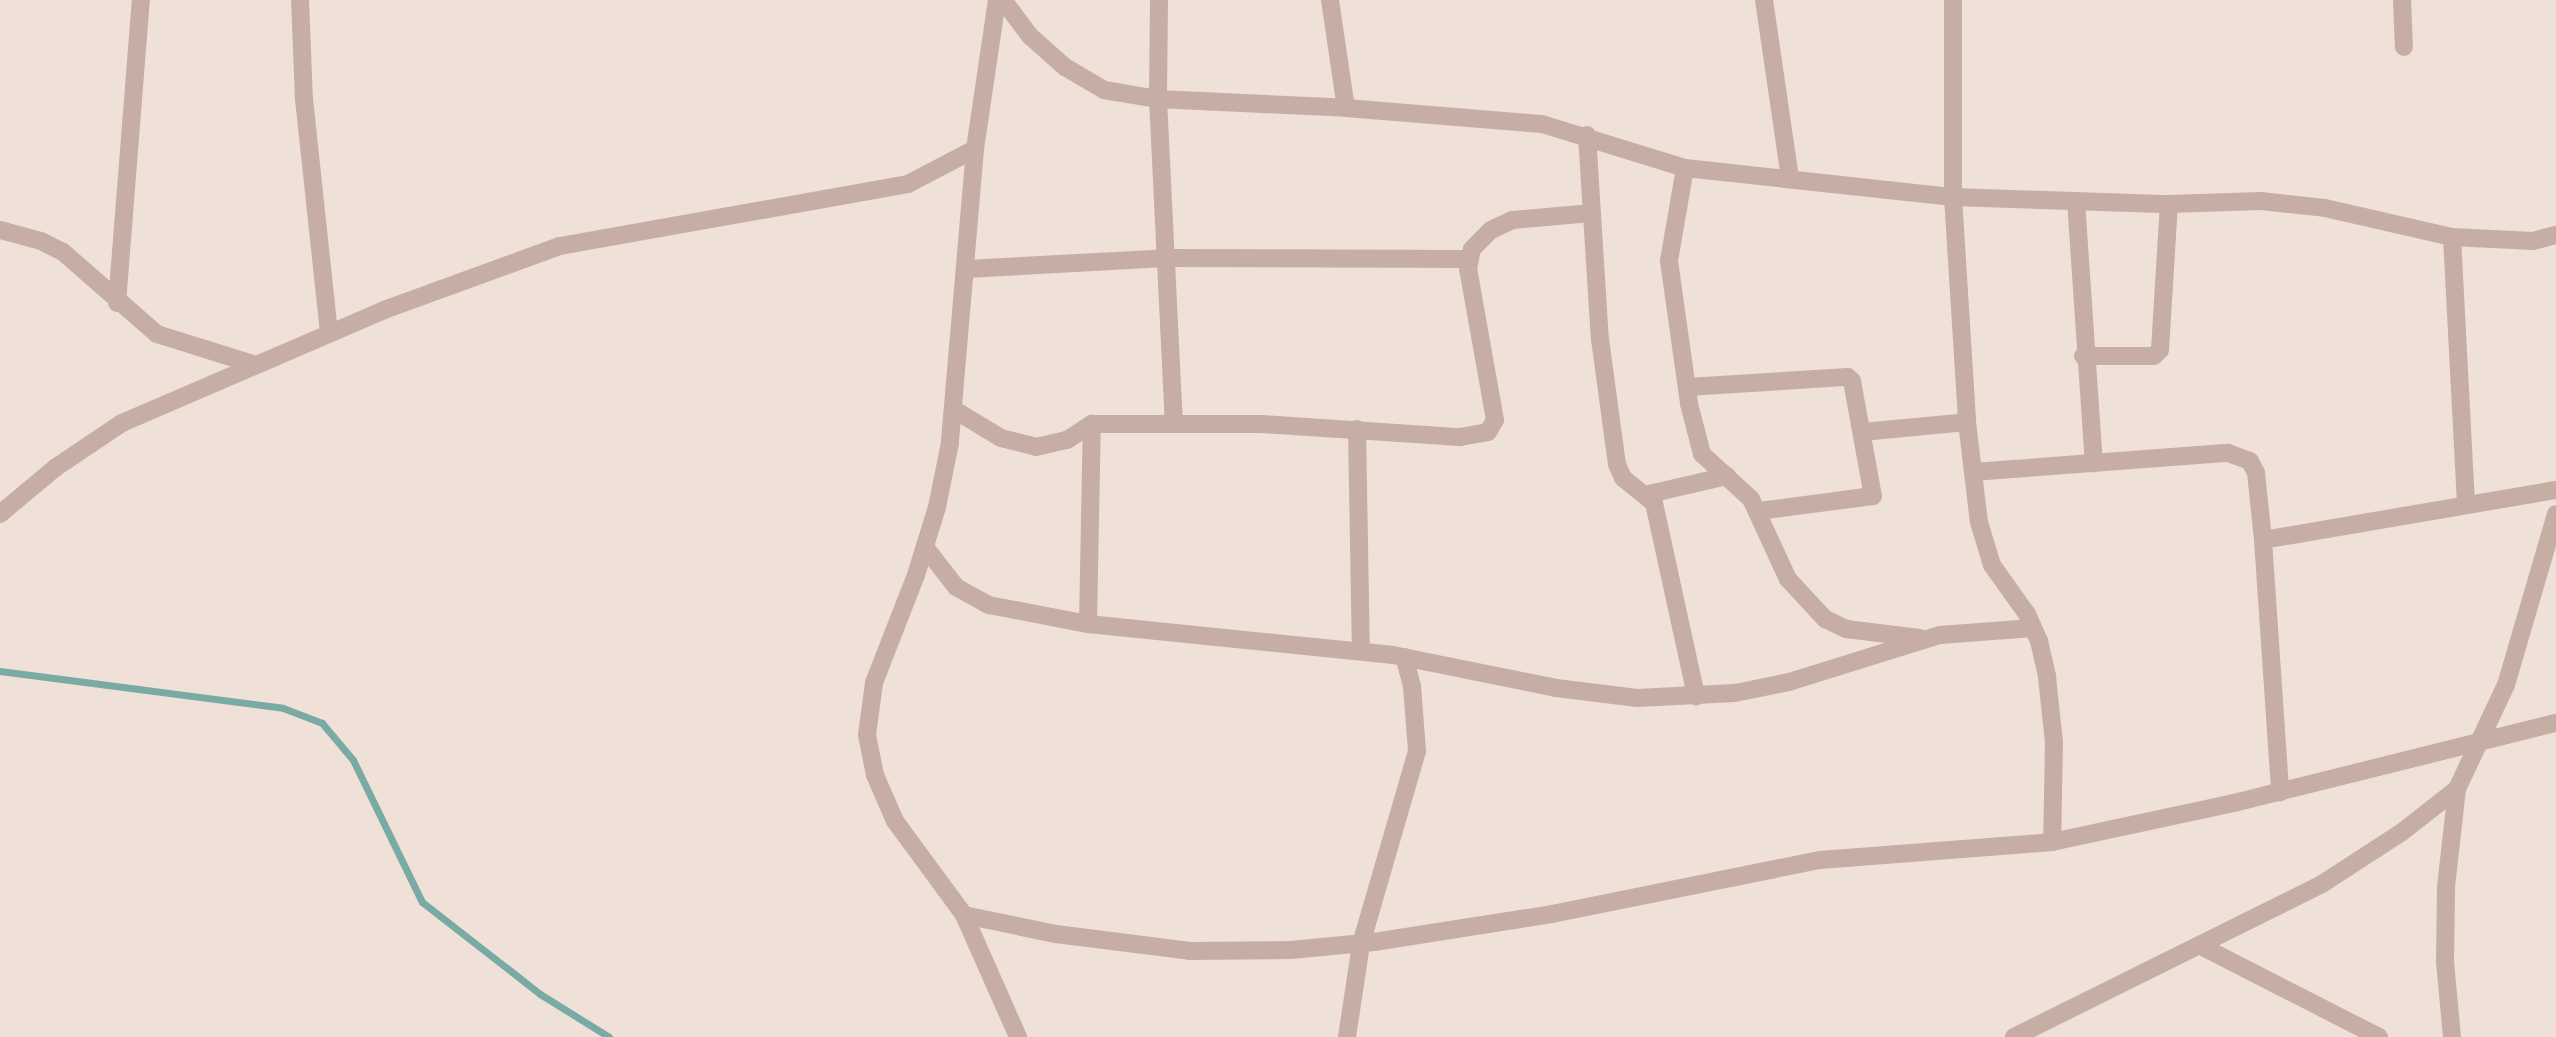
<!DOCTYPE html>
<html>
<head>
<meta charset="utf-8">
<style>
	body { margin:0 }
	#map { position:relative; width:2556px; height:1037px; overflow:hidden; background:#efe0d8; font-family:"Noto Sans",sans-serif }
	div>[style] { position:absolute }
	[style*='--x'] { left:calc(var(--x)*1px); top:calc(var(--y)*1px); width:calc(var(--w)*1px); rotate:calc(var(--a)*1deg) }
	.stream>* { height:7px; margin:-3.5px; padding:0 3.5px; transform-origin:3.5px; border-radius:3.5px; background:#79aaa3 }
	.minor>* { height:18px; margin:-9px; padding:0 9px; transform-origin:9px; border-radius:9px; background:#c6aea5 }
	span { translate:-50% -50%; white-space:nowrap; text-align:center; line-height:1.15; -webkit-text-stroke:5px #f7ebe4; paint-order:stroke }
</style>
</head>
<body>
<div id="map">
	<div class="stream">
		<div style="--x:0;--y:671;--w:285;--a:7.4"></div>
		<div style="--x:283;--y:708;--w:42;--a:21"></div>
		<div style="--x:322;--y:723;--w:48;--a:50"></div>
		<div style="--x:353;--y:760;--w:158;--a:64.1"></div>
		<div style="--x:422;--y:902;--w:150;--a:37.9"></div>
		<div style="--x:540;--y:994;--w:81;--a:31.9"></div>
	</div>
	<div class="minor">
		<div style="--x:300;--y:0;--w:99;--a:87.7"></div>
		<div style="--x:304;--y:99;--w:236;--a:83.9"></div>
		<div style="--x:997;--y:0;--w:151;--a:98.4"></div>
		<div style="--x:975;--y:149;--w:295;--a:94.9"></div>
		<div style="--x:950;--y:443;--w:65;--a:101.5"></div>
		<div style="--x:937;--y:507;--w:71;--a:107.2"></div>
		<div style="--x:916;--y:575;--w:116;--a:111.3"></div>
		<div style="--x:874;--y:683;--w:52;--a:97.7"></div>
		<div style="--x:867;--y:735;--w:41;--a:78.7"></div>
		<div style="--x:875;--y:775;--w:50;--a:66.5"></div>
		<div style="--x:895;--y:821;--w:117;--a:53.7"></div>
		<div style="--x:964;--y:915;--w:133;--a:66.1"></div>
		<div style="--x:1003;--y:0;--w:45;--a:53.1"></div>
		<div style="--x:1030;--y:36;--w:47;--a:41.5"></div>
		<div style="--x:1065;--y:67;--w:45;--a:30.5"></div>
		<div style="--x:1104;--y:90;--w:55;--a:9.5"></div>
		<div style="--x:1158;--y:99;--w:188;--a:2.7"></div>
		<div style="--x:1346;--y:108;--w:197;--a:4.7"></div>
		<div style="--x:1542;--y:124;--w:150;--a:17.1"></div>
		<div style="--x:1685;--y:168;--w:270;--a:6.2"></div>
		<div style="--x:1953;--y:197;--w:216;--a:1.9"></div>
		<div style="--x:2169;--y:204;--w:92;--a:-1.9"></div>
		<div style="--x:2261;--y:201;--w:64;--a:6.2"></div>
		<div style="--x:2325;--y:208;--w:130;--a:12.9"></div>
		<div style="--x:2452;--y:237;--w:81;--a:2.8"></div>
		<div style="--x:2533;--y:241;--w:24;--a:-15"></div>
		<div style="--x:1159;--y:0;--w:99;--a:90.6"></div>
		<div style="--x:1158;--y:99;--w:324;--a:87.2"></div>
		<div style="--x:1330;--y:0;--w:109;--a:81.6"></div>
		<div style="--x:1764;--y:0;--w:181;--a:81.7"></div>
		<div style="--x:1953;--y:0;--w:197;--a:90"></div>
		<div style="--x:1953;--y:197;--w:225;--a:86.4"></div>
		<div style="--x:1967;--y:422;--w:101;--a:83.2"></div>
		<div style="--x:1979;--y:522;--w:45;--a:73.2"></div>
		<div style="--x:1992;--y:565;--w:60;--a:54.5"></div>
		<div style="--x:2027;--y:614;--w:30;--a:66"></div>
		<div style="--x:2039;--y:641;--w:37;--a:77"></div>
		<div style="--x:2047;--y:677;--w:65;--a:83.9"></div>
		<div style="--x:2054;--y:742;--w:100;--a:91.1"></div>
		<div style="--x:2402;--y:0;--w:47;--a:87.6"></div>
		<div style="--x:1587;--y:135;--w:204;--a:86.4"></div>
		<div style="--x:1600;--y:339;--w:126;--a:82.3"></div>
		<div style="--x:1617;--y:464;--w:15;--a:67"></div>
		<div style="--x:1623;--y:478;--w:40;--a:39"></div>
		<div style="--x:1654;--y:503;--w:198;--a:77.7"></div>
		<div style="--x:1685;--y:168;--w:94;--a:99.8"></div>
		<div style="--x:1669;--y:261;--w:144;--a:82"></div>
		<div style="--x:1689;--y:404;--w:52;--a:75.4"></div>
		<div style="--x:1702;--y:454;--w:67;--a:42.6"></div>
		<div style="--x:1751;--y:499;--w:88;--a:65.2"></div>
		<div style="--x:1788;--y:579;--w:54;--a:47.2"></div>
		<div style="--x:1825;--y:619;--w:23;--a:25"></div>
		<div style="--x:1846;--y:629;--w:74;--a:7"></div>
		<div style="--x:2076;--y:201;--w:263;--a:86.1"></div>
		<div style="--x:0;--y:230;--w:42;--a:15"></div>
		<div style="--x:41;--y:241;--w:25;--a:27"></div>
		<div style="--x:63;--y:252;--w:125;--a:41.1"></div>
		<div style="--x:157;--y:334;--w:104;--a:17.4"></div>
		<div style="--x:2452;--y:237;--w:267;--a:87"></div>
		<div style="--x:966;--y:269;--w:201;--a:-3.1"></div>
		<div style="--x:1167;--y:258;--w:301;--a:0.2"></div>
		<div style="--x:117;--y:303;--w:304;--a:-85.5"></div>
		<div style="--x:2083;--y:356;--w:71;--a:0"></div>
		<div style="--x:2154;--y:356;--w:8;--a:-45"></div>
		<div style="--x:2160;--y:350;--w:146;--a:-86.5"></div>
		<div style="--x:1687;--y:387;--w:161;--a:-3.6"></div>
		<div style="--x:1848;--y:377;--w:6;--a:45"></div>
		<div style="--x:1852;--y:381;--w:117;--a:79.7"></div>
		<div style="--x:1873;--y:496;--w:115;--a:172.5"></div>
		<div style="--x:953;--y:409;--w:56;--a:31.1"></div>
		<div style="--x:1001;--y:438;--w:36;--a:14"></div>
		<div style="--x:1036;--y:447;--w:32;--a:-13"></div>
		<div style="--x:1067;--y:440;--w:30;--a:-33"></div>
		<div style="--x:1092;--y:424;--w:170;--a:0"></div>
		<div style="--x:1262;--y:424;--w:198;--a:3.8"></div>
		<div style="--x:1460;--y:437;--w:28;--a:-10"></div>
		<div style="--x:1488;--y:432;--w:14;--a:-60"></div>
		<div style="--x:1495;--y:420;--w:153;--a:-100.1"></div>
		<div style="--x:1468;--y:269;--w:20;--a:-79"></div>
		<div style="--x:1472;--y:249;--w:27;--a:-45"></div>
		<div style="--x:1491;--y:230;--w:23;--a:-25"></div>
		<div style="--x:1512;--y:220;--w:80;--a:-5"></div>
		<div style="--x:1357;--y:429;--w:222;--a:89"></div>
		<div style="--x:1862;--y:432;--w:105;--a:-5.4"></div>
		<div style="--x:1973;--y:472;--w:256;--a:-4.3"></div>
		<div style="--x:2228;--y:453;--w:23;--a:20"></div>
		<div style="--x:2250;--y:461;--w:13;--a:63"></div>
		<div style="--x:2256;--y:473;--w:67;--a:84"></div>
		<div style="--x:2263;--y:540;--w:253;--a:86.1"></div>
		<div style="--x:1649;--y:494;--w:80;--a:-13"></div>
		<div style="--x:0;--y:514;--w:72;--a:-39.9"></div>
		<div style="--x:55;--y:468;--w:81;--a:-33.9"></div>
		<div style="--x:122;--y:423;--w:285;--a:-23.3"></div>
		<div style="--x:384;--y:310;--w:187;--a:-20"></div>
		<div style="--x:560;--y:246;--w:353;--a:-10.1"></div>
		<div style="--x:908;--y:184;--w:76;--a:-27.6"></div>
		<div style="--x:2263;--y:540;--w:297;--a:-9.7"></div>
		<div style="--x:925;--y:547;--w:51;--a:52.2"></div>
		<div style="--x:956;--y:587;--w:38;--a:29"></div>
		<div style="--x:989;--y:605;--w:101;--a:10.9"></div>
		<div style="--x:1088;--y:624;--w:307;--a:5.8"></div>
		<div style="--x:1393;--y:655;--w:166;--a:11.4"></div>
		<div style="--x:1556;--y:688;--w:82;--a:7"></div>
		<div style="--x:1637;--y:698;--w:98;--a:-2.9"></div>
		<div style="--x:1735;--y:693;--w:55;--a:-11.5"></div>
		<div style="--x:1789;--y:682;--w:158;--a:-17.3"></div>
		<div style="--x:1940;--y:635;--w:93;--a:-4.3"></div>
		<div style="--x:1088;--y:624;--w:200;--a:-88.9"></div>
		<div style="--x:964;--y:915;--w:94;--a:11.7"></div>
		<div style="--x:1056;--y:934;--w:135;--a:7.2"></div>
		<div style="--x:1190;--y:951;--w:101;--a:-0.6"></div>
		<div style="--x:1291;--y:950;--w:83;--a:-5.5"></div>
		<div style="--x:1374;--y:942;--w:180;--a:-8.9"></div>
		<div style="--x:1552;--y:914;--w:273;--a:-11.4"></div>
		<div style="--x:1820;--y:860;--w:233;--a:-4.4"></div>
		<div style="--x:2052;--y:842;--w:186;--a:-12.1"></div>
		<div style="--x:2234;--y:803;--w:332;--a:-14"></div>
		<div style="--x:2201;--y:946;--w:200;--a:27.1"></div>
		<div style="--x:1347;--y:1037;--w:94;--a:-81.4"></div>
		<div style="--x:1361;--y:944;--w:201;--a:-73.8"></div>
		<div style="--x:1417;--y:751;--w:65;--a:-94.4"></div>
		<div style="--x:1412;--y:686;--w:30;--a:-105"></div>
		<div style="--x:2014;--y:1037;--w:344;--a:-26.4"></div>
		<div style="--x:2322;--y:884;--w:95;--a:-33"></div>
		<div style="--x:2402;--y:832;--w:70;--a:-38"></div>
		<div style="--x:2452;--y:1037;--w:75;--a:-95.3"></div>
		<div style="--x:2445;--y:962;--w:75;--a:-89.2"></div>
		<div style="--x:2446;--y:887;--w:99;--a:-83.6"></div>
		<div style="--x:2457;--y:789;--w:115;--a:-64.8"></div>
		<div style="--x:2506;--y:685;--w:178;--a:-73.7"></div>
	</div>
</div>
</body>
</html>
